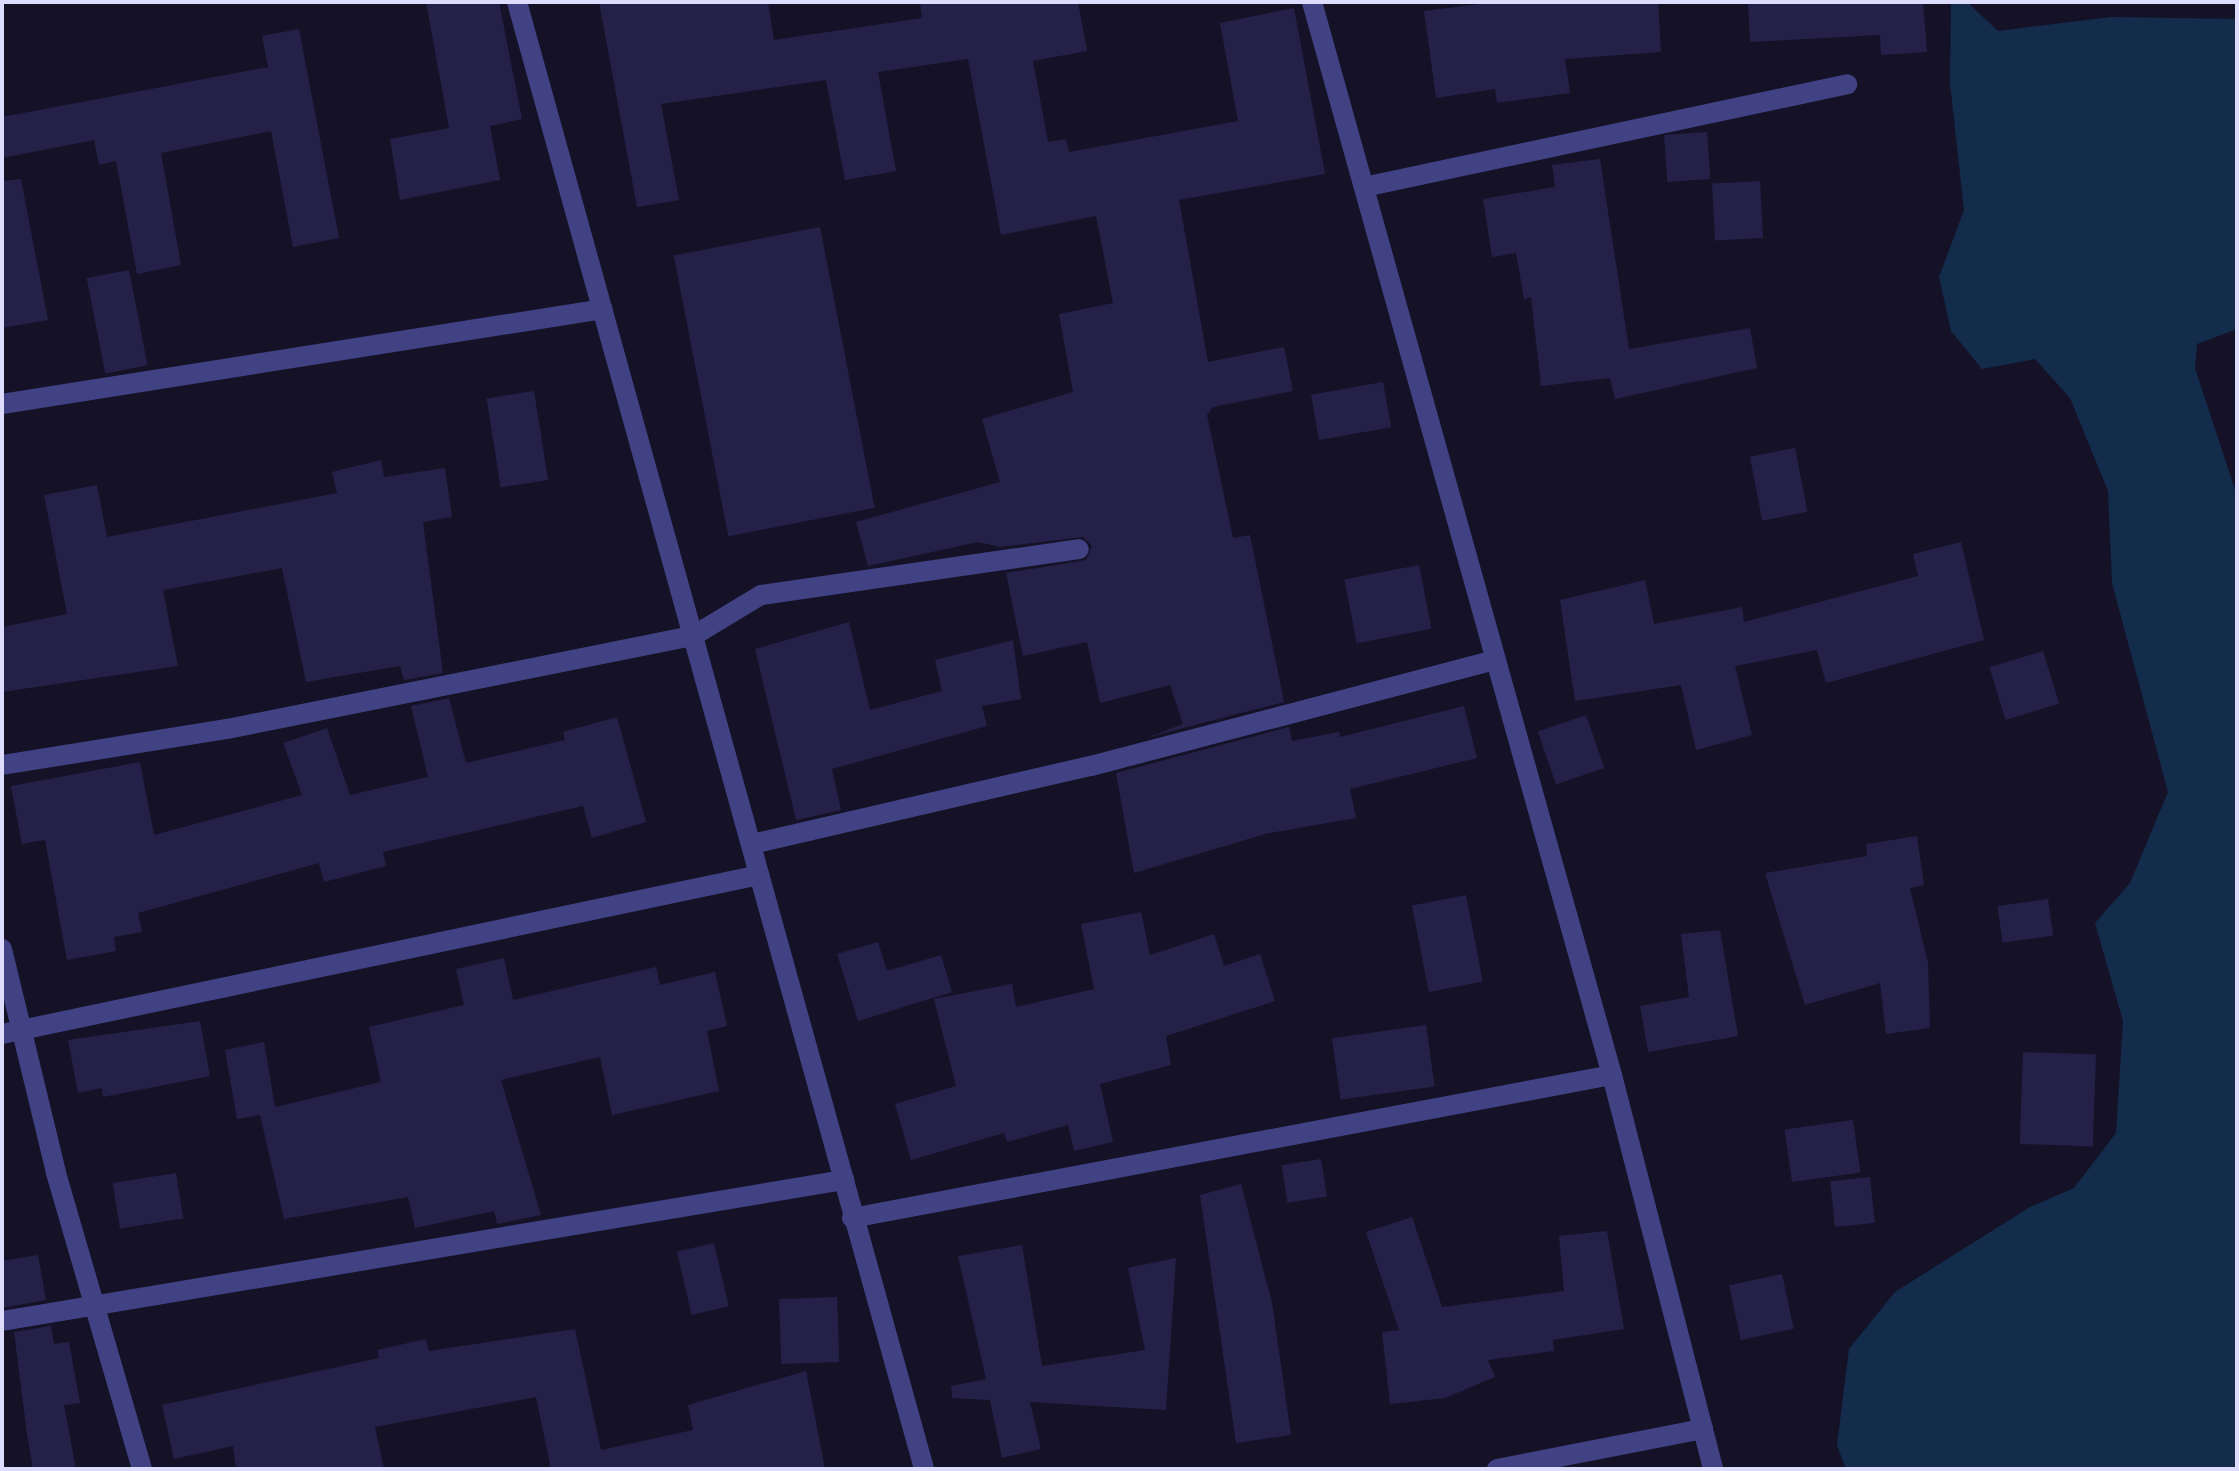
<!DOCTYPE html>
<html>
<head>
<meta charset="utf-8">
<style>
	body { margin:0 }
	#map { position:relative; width:2239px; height:1471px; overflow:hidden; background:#151228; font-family:Quicksand,sans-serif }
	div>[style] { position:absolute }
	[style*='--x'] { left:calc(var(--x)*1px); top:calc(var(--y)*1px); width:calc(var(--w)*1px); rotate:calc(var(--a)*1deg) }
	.water>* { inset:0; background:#132c4c }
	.building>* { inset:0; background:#252048; transform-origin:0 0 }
	.minor>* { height:20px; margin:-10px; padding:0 10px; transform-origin:10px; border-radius:10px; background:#414284 }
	span { translate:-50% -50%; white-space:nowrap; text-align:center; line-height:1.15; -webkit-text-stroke:6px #151228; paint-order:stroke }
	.frame { position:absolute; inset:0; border:4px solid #dedcfc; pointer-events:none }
</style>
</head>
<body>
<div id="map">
	<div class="water">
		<div style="clip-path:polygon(1951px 2px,1967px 2px,1998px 31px,2111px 17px,2237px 19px,2237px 329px,2197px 344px,2195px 368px,2237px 496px,2237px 1469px,1846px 1469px,1837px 1445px,1849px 1349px,1895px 1292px,2030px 1207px,2074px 1188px,2116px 1133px,2123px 1021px,2095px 923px,2130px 883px,2168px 792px,2112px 583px,2108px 491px,2070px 398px,2035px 359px,1982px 369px,1951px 331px,1939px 277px,1964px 210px,1950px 83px)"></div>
	</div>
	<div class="building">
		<div style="clip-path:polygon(426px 2px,499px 2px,522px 119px,490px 126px,500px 180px,400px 200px,390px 139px,449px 128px)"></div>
		<div style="clip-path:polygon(599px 2px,768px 2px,774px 40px,922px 18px,920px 2px,1078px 2px,1087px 51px,1033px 61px,1048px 142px,1066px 139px,1069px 152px,1238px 121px,1220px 23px,1294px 8px,1325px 174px,1179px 200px,1208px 362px,1284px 347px,1293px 391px,1213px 407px,1207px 415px,1233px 538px,1250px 535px,1284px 702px,1149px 737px,1183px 724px,1170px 685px,1100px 703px,1087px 642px,1023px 656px,1006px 573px,1086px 560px,1092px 546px,1083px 537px,1000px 547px,978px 542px,868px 566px,856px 522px,1000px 482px,982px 419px,1073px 392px,1059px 314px,1113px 303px,1096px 216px,1001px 235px,968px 59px,878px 72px,896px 171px,845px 180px,826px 80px,661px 104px,679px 200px,637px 207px)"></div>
		<div style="clip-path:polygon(1496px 2px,1658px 2px,1661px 52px,1565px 59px,1570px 93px,1497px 103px,1495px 89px,1436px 98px,1424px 11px)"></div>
		<div style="clip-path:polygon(1748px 2px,1923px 2px,1927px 52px,1881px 55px,1880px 35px,1750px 42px)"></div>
		<div style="clip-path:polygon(299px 29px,339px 238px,293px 247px,271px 131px,161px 153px,181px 265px,137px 274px,116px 161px,99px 165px,94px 140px,2px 158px,2px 117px,268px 67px,262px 36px)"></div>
		<div style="left:1707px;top:132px;width:47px;height:43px;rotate:86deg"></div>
		<div style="clip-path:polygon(1600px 159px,1629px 349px,1750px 328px,1757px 368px,1615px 399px,1610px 378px,1541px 386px,1531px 297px,1524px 299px,1516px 253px,1492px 257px,1483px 199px,1555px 187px,1552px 165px)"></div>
		<div style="clip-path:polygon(21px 179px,48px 320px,2px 328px,2px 181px)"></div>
		<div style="left:1760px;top:181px;width:57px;height:48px;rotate:87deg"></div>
		<div style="left:820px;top:227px;width:286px;height:149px;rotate:79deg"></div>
		<div style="left:129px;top:270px;width:97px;height:43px;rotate:79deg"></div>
		<div style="left:1383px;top:382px;width:46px;height:73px;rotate:80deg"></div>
		<div style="left:534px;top:391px;width:90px;height:48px;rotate:81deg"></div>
		<div style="left:1795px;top:448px;width:65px;height:46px;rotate:79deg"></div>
		<div style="clip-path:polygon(381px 460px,384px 477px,445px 468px,452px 517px,423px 522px,443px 673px,404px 680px,400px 666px,306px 682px,282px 568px,163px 590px,178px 666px,2px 692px,2px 627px,67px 614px,44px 495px,97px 485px,107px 537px,337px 493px,332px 472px)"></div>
		<div style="clip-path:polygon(1961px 542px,1984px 640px,1826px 683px,1817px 650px,1735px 666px,1752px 735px,1696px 750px,1681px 685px,1575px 701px,1560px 600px,1645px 580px,1654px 624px,1742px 607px,1744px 622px,1918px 576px,1913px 554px)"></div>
		<div style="left:1419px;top:565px;width:65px;height:76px;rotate:79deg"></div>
		<div style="clip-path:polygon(849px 622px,870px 710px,942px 691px,935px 660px,1013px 640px,1021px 699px,982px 706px,987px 726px,832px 769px,841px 810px,796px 820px,755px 649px)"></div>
		<div style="left:2043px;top:651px;width:55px;height:56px;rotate:73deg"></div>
		<div style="clip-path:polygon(449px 698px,466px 763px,565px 740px,563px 732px,617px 717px,646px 822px,592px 838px,583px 806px,383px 852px,386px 866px,324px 882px,319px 863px,138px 913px,142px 932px,114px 937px,116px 951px,67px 960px,45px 840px,22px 844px,11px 786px,140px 762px,154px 835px,302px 795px,283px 743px,327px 728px,350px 795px,428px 777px,411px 706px)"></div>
		<div style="clip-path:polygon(1464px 706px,1477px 758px,1350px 789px,1356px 818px,1265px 834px,1134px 873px,1116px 773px,1289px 727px,1292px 741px,1339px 732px,1340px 737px)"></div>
		<div style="left:1586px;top:715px;width:56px;height:51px;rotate:71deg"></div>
		<div style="clip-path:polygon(1917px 836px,1924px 885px,1910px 888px,1928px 963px,1930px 1028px,1886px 1034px,1880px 983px,1805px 1005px,1765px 873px,1867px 856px,1866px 844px)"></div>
		<div style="left:1466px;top:895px;width:88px;height:55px;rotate:79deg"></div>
		<div style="left:2048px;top:899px;width:37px;height:51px;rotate:82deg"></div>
		<div style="clip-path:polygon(1141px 912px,1150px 955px,1214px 934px,1224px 966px,1260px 954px,1275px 1001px,1166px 1036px,1171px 1065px,1100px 1084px,1113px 1142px,1074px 1151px,1068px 1125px,1007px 1142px,1004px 1133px,911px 1160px,895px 1104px,956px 1086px,934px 999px,1012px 984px,1016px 1007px,1094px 989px,1081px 924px)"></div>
		<div style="clip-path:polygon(1720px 930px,1738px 1036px,1648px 1052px,1640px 1006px,1689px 997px,1681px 934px)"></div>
		<div style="clip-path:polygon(878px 942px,887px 971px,941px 955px,952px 992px,858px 1021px,837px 954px)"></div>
		<div style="clip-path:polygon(504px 958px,513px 1000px,656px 967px,660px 985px,715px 972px,727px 1026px,707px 1031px,719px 1091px,612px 1115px,600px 1057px,501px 1080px,541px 1215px,497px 1224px,494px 1211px,415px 1228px,408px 1197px,284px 1219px,260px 1115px,237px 1119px,225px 1050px,264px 1042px,275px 1107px,381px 1082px,369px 1027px,464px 1005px,456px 969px)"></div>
		<div style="clip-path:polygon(200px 1021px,210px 1076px,103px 1097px,102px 1088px,78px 1093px,68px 1040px)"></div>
		<div style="left:1426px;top:1025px;width:62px;height:95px;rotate:82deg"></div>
		<div style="left:2023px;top:1052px;width:73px;height:92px;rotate:2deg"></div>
		<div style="left:1853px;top:1120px;width:53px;height:69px;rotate:82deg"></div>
		<div style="left:1321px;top:1159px;width:38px;height:40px;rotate:81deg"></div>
		<div style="left:176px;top:1173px;width:46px;height:64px;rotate:81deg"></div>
		<div style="left:1870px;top:1177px;width:46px;height:40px;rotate:84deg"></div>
		<div style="clip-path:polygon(1241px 1184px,1272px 1303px,1291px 1435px,1236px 1443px,1200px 1195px)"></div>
		<div style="clip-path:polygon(1412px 1217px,1442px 1307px,1564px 1291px,1559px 1236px,1607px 1231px,1624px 1329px,1553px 1340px,1554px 1351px,1488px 1360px,1495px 1377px,1445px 1398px,1390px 1404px,1382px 1332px,1399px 1330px,1366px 1232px)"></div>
		<div style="left:714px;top:1243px;width:65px;height:38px;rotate:77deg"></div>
		<div style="clip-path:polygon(1022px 1245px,1042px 1366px,1145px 1350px,1128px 1268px,1176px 1258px,1166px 1410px,1030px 1402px,1041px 1449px,1002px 1458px,990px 1400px,952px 1398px,951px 1386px,986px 1379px,958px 1256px)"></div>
		<div style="clip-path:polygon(38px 1255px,46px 1300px,2px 1308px,2px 1261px)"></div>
		<div style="left:1782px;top:1274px;width:56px;height:54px;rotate:78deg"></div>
		<div style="left:837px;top:1297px;width:65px;height:58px;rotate:88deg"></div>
		<div style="clip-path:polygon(51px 1326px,54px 1344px,69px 1342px,80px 1403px,64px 1405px,76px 1469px,33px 1469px,27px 1434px,14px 1332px)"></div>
		<div style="clip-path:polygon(575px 1329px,601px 1450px,693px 1430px,688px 1405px,806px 1371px,825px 1469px,551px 1469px,536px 1397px,375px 1427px,384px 1469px,236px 1469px,233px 1446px,174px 1459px,162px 1405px,379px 1358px,377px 1350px,426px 1339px,429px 1351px)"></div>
	</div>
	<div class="minor">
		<div style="--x:517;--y:2;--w:1522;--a:74.49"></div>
		<div style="--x:1312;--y:2;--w:1114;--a:74.38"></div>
		<div style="--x:1612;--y:1075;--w:407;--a:75.6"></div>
		<div style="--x:1364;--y:187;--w:494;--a:-12"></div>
		<div style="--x:2;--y:404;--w:608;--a:-8.98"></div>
		<div style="--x:2;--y:765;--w:228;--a:-9.1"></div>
		<div style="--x:227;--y:729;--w:475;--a:-11.3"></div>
		<div style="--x:693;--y:636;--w:79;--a:-31.1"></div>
		<div style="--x:761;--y:595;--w:321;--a:-8.2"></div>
		<div style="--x:752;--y:844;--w:348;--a:-13"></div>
		<div style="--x:1091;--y:766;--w:418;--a:-14.7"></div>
		<div style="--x:2;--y:949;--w:230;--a:76.4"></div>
		<div style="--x:56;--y:1173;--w:308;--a:73.8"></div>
		<div style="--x:2;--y:1034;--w:774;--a:-11.85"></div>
		<div style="--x:852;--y:1218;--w:773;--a:-10.66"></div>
		<div style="--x:2;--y:1321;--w:854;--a:-9.51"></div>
		<div style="--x:1497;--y:1469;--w:210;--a:-11"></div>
	</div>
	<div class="frame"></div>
</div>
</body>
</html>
